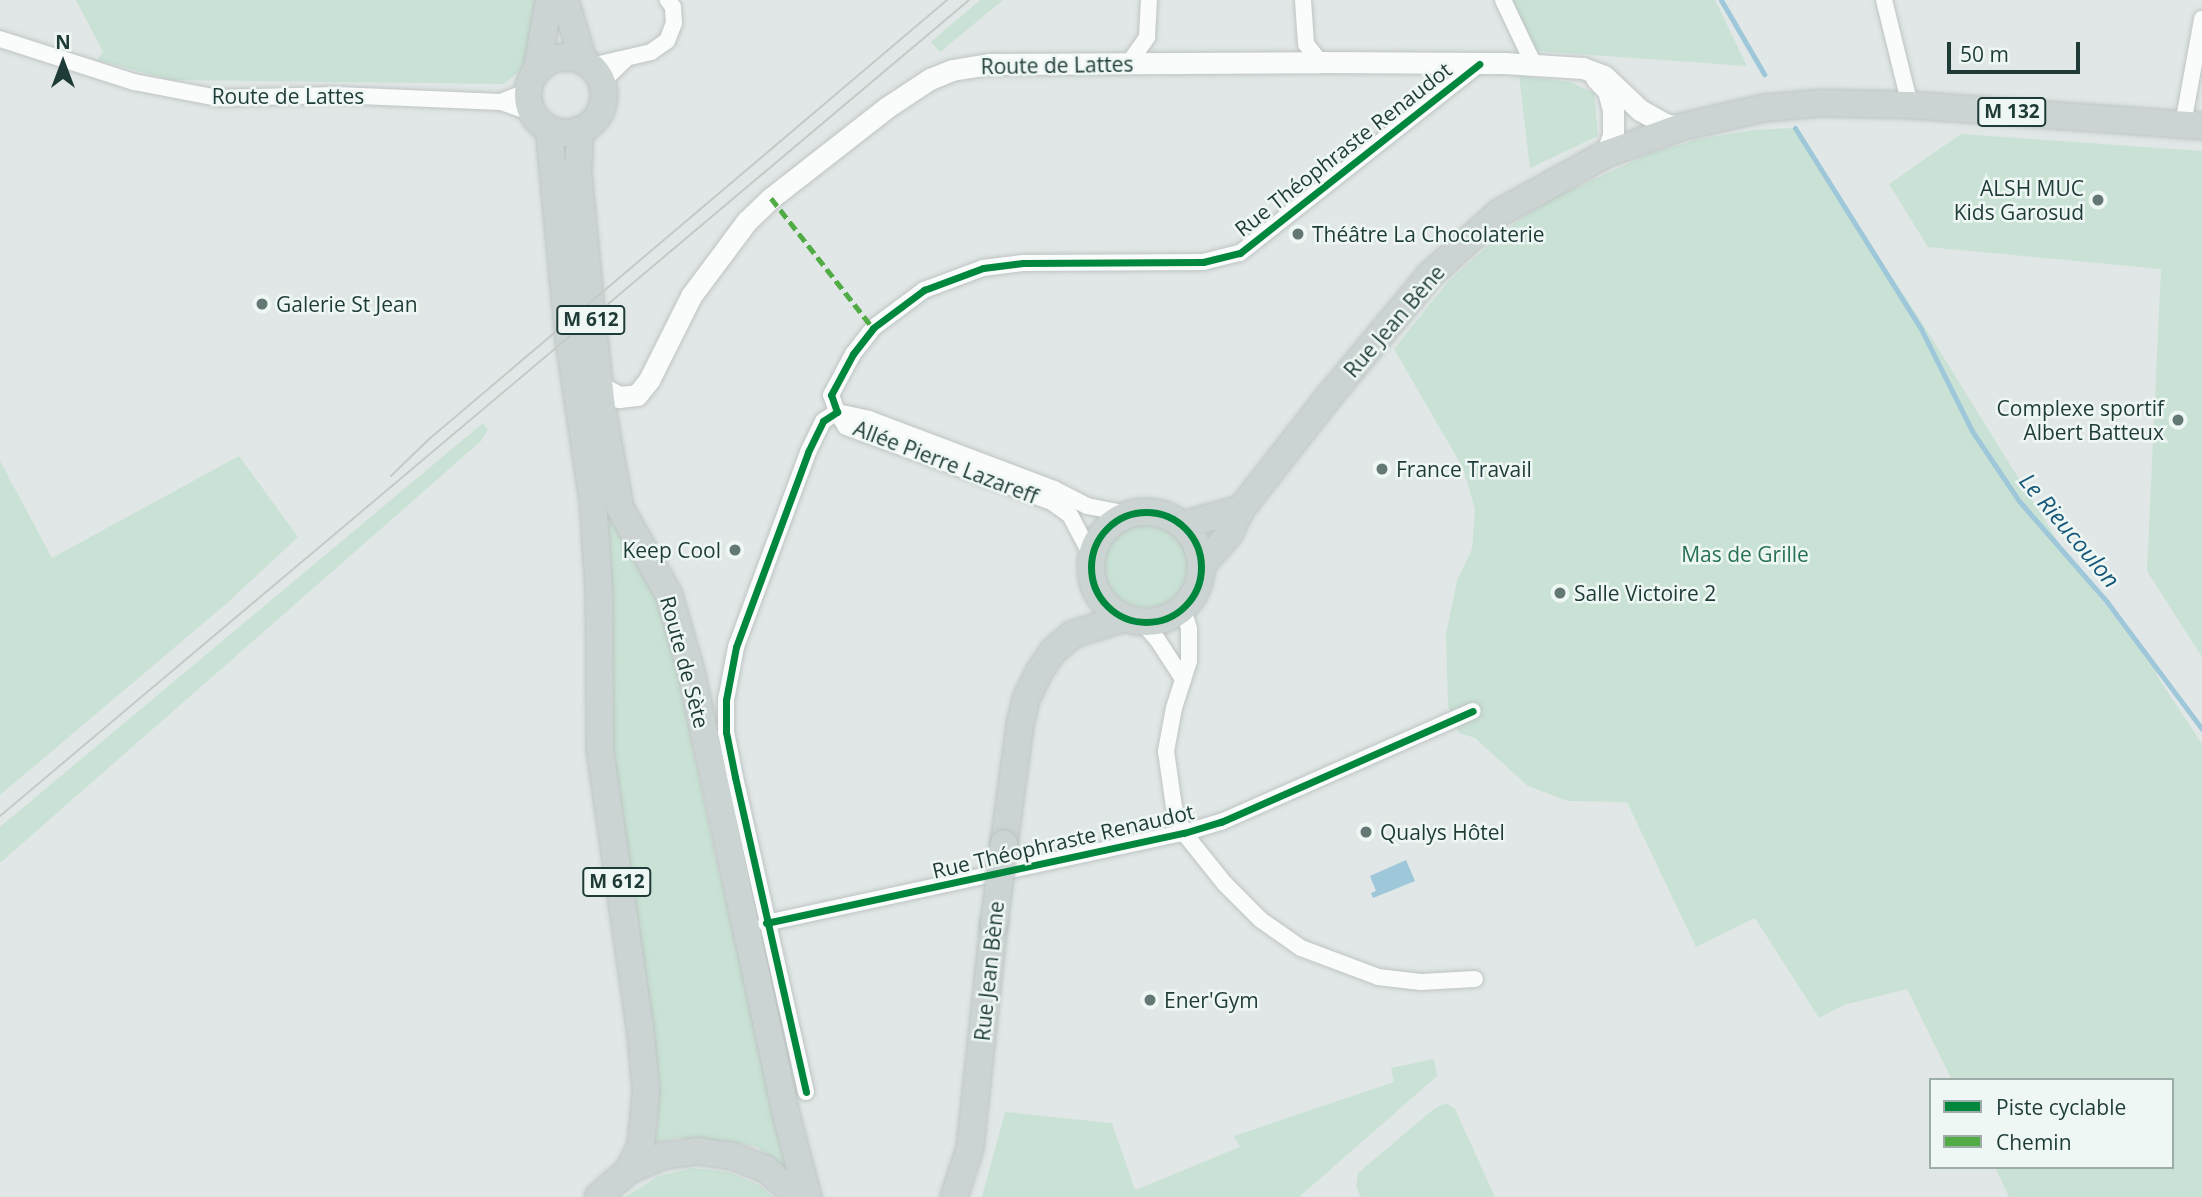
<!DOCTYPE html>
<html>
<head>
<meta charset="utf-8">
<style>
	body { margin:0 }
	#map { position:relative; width:2202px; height:1197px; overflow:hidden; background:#e1e7e6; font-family:"Open Sans",sans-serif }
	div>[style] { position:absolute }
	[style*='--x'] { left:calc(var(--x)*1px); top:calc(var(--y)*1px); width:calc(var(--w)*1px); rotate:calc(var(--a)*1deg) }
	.green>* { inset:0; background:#c9e2d5 }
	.round { border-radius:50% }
	.water>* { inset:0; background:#9ec7d9 }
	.stream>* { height:5px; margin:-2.5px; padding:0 2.5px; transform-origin:2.5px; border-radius:2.5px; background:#9ec7d9 }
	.roads { filter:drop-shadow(0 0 2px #bec4c3) drop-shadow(0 0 2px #bec4c3) }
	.minor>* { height:16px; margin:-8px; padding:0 8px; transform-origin:8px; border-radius:8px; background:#fafbfb }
	.tertiary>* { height:21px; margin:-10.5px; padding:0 10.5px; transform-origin:10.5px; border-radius:10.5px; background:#fafbfb }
	.primary>* { height:26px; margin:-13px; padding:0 13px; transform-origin:13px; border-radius:13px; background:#ccd4d3 }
	.primary>.ring { margin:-13px; padding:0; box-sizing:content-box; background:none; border:26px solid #ccd4d3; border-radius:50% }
	.tram>* { height:2px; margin:-1px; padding:0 1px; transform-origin:1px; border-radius:1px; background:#c5cac9 }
	.bridges { filter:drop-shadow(0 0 2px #bbc4c3) drop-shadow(0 0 2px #bbc4c3) }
	.primary-bridge>* { height:26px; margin:-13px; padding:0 13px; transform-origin:13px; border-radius:13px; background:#ccd4d3 }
	.quiet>* { height:5px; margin-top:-2.5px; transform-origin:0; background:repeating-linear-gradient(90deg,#52ac46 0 10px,transparent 0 15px) }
	.cycleway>* { height:7px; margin:-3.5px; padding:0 3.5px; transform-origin:3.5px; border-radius:3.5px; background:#00873e }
	.cycleway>.ring { margin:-3.5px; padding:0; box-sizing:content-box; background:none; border:7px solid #00873e; border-radius:50% }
	.dots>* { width:19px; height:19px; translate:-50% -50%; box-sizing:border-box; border:4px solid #eef7f4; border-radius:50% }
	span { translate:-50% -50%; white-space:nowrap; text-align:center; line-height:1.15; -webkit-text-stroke:5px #eef7f4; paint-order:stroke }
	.shield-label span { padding:2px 5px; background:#eef7f4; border:2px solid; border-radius:5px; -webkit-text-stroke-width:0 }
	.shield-label { font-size:19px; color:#1f3b38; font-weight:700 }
	.street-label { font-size:21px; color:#1f3b38 }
	.poi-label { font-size:21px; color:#1f3b38 }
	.right { translate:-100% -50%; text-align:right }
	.left { translate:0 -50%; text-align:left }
	.park-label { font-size:21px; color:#277351 }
	.water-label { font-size:23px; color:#165879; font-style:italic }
	.legend { position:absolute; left:1929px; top:1078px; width:245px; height:91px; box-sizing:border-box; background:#eef7f4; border:2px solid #9baca9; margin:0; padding:9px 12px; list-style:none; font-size:21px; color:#1f3b38 }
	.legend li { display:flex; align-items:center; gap:14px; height:35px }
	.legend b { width:35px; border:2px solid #9baca9 }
	.north { position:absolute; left:28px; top:28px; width:70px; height:70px; -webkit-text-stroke:5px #eef7f4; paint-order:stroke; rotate:0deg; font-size:19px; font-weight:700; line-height:28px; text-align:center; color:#1f3b38 }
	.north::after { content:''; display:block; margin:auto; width:24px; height:32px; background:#1f3b38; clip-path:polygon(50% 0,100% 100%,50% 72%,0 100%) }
	.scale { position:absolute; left:1947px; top:42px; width:133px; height:32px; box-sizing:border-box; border:4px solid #1f3b38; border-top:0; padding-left:9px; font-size:21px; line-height:24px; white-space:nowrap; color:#1f3b38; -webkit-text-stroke:5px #eef7f4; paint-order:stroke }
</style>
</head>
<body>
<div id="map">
	<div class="green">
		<div style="clip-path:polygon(76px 0,536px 0,533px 42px,525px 66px,504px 84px,171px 80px,97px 60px,103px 52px)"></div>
		<div style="clip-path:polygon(980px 0,1003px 0,940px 52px,931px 42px)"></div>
		<div style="clip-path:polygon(1510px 0,1715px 0,1747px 66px,1536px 51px)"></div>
		<div style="clip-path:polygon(1519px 76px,1570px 82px,1594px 93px,1598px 136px,1530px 168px)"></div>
		<div style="clip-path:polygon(1795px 128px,1926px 329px,2068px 558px,2159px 672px,2156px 674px,2202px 744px,2202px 1197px,2009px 1197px,1995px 1167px,2172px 1167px,2172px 1080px,1952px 1080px,1907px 989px,1844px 1005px,1819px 1018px,1755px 918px,1696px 947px,1627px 802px,1568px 801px,1528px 786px,1475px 738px,1459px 733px,1448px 706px,1446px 634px,1457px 581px,1472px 549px,1475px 509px,1463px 468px,1394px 349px,1448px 282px,1510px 226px,1553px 198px,1649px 154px,1695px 140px,1754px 130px)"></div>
		<div style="clip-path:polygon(1961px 134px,2202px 151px,2202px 657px,2147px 571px,2161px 269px,1928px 247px,1889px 184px)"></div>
		<div style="clip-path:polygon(483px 423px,488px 430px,481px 441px,0 863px,0 827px)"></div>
		<div style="clip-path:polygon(239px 456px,298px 537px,226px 604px,0 795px,0 461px,52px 558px)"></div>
		<div style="clip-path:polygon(608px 486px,662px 609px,671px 641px,711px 836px,789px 1173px,757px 1147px,739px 1143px,677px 1138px,653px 1143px,658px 1127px,654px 1069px,612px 769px)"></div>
		<div class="round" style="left:1104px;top:524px;width:84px;height:84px"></div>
		<div style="clip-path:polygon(1434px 1059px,1437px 1076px,1299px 1197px,982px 1197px,1005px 1112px,1112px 1123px,1135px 1190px,1240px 1147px,1234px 1136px,1394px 1082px,1391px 1068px)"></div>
		<div style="clip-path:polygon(1446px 1103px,1455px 1109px,1495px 1197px,1361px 1197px,1356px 1187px,1358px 1173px,1435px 1108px)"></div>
		<div style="clip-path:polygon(693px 1168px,729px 1172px,761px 1186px,773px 1197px,625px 1197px,659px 1176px)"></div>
	</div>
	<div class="water">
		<div style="clip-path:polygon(1406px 860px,1415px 881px,1373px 898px,1371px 893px,1376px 891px,1370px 876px)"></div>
	</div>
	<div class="stream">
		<div style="--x:1721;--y:0;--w:86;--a:59.8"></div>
		<div style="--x:1795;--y:128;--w:237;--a:57.9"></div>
		<div style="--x:1921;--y:329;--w:114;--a:63.4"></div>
		<div style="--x:1972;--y:431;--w:84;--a:56.1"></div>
		<div style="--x:2019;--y:501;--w:134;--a:48.9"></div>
		<div style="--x:2107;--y:602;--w:159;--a:53.2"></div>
	</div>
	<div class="roads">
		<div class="minor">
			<div style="--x:1303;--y:0;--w:44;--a:86.1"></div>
			<div style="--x:1306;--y:44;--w:23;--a:52"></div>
			<div style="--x:1503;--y:0;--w:72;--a:64.5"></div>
			<div style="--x:1884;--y:0;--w:108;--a:76.1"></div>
			<div style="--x:0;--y:39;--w:141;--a:17.8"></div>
			<div style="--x:134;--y:82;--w:86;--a:10.8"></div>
			<div style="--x:218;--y:98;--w:118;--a:-1.5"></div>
			<div style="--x:336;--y:95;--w:165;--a:2.4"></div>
			<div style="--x:501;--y:102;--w:34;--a:19"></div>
			<div style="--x:1129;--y:63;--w:32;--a:-55"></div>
			<div style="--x:1147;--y:37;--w:37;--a:-87"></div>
			<div style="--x:591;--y:66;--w:62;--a:-13.1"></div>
			<div style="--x:651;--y:52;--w:19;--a:-35"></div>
			<div style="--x:667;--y:41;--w:19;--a:-69"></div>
			<div style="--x:674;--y:23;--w:16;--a:-94"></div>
			<div style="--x:673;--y:7;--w:9;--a:-126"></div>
			<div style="--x:602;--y:82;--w:32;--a:-44"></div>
			<div style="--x:501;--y:102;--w:29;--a:-22"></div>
			<div style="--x:2183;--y:124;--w:107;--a:-79.7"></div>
			<div style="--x:837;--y:412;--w:33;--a:12"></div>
			<div style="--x:869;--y:419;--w:198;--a:20.7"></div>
			<div style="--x:1054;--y:489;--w:37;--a:27"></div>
			<div style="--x:1087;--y:506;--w:42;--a:11"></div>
			<div style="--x:837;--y:412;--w:17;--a:59"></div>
			<div style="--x:846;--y:427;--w:219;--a:20"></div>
			<div style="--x:1052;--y:502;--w:22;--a:36"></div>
			<div style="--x:1070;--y:515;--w:45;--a:62.3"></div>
			<div style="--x:1183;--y:608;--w:22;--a:74"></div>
			<div style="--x:1189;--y:629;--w:32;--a:90"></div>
			<div style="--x:1189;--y:661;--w:49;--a:107.7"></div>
			<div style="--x:1174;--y:708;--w:44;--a:100.5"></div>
			<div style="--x:1166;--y:751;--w:57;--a:81.9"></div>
			<div style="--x:1174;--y:807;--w:28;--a:69"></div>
			<div style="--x:1184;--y:833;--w:65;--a:51.2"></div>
			<div style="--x:1225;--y:884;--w:51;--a:45"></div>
			<div style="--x:1261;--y:920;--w:49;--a:35"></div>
			<div style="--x:1301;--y:948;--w:82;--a:20.6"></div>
			<div style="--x:1378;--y:977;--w:43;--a:6.6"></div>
			<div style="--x:1421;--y:982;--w:54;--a:-3.2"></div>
			<div style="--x:1142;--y:622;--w:23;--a:49"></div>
			<div style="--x:1157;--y:639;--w:48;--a:57"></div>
			<div style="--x:766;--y:923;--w:428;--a:-12.2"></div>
			<div style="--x:1184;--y:833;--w:39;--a:-17"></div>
			<div style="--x:1221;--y:822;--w:275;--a:-23.8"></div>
			<div style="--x:806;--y:1092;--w:323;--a:-102.7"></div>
			<div style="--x:735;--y:777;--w:46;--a:-101.3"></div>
			<div style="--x:726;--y:732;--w:32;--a:-90"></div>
			<div style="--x:726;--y:700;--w:54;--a:-79.3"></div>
			<div style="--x:736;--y:647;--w:208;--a:-69.7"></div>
			<div style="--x:808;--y:452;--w:34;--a:-64"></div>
			<div style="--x:823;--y:421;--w:17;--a:-33"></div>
			<div style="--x:837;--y:412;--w:18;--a:-109"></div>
			<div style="--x:831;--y:395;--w:47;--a:-61.8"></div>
			<div style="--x:853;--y:354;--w:33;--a:-52"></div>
			<div style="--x:873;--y:328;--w:64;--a:-36.7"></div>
			<div style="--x:924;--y:290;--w:63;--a:-20.4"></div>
			<div style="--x:983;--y:268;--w:40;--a:-7.1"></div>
			<div style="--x:1023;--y:263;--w:180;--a:-0.3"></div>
			<div style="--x:1203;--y:262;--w:38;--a:-14"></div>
			<div style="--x:1240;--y:253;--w:305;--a:-38.3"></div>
		</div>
		<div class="tertiary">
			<div style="--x:1596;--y:78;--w:18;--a:47"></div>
			<div style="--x:1608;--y:91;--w:20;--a:75"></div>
			<div style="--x:1613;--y:110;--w:25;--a:90"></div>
			<div style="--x:1613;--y:135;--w:20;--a:110"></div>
			<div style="--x:599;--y:386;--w:23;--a:29"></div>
			<div style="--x:619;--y:397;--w:18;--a:-6"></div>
			<div style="--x:637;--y:395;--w:19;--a:-51"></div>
			<div style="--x:649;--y:380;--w:94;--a:-63.4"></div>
			<div style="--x:691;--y:296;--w:94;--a:-53.3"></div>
			<div style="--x:747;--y:221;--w:33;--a:-44"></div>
			<div style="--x:771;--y:198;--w:146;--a:-38"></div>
			<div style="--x:886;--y:108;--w:53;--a:-33.4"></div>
			<div style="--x:930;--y:79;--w:24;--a:-22"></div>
			<div style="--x:952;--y:70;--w:37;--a:-9"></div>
			<div style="--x:989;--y:64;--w:331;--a:-0.3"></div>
			<div style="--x:1320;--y:62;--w:184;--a:0.3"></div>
			<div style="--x:1504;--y:63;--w:79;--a:3.6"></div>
			<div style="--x:1583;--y:68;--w:22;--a:21"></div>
			<div style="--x:1604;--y:76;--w:50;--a:43.4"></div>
			<div style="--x:1640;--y:110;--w:29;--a:29"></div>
			<div style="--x:1665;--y:124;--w:16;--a:11"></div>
		</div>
		<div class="primary">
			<div style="--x:565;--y:0;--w:63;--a:73.3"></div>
			<div class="ring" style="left:528px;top:57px;width:50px;height:50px"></div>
			<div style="--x:537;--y:69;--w:70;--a:-80.1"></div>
			<div style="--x:549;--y:129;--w:212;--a:84.6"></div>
			<div style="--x:569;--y:340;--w:162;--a:81.5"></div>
			<div style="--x:593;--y:500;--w:90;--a:86.2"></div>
			<div style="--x:599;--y:590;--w:160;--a:89.6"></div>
			<div style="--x:600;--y:750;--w:279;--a:81.8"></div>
			<div style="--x:640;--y:1026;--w:64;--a:84.6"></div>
			<div style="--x:646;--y:1090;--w:56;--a:95.1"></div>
			<div style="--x:641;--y:1146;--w:27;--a:117"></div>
			<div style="--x:580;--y:130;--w:42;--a:92.7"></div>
			<div style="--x:578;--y:172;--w:149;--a:84.6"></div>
			<div style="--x:592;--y:320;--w:89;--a:83.5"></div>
			<div style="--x:602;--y:408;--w:102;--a:79.8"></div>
			<div style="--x:620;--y:508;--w:100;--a:60.6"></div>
			<div style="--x:669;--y:595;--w:79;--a:73.9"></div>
			<div style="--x:691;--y:671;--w:457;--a:77.9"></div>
			<div style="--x:787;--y:1118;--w:82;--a:75.1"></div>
			<div class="ring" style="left:1091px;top:512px;width:84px;height:84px"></div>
			<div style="--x:1182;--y:525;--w:61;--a:-15.2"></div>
			<div style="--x:1201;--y:566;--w:43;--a:-48.8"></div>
			<div style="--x:1229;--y:534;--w:28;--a:-64"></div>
			<div style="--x:1241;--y:509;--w:140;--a:-52"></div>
			<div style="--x:1327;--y:399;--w:161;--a:-50.3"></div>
			<div style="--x:1430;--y:275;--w:93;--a:-41.9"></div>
			<div style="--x:1499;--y:213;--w:122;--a:-28.9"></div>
			<div style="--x:1606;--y:154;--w:80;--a:-19.8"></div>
			<div style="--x:1681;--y:127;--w:85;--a:-12.9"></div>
			<div style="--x:1764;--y:108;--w:58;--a:-4.9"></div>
			<div style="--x:1822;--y:103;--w:88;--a:1.3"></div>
			<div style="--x:1910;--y:105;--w:293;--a:4.1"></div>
			<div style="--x:1004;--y:844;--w:120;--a:-82.3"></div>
			<div style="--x:1020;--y:725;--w:27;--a:-77"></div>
			<div style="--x:1026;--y:699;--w:30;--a:-64"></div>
			<div style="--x:1039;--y:672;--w:25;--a:-56"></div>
			<div style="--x:1053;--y:651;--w:26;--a:-40"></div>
			<div style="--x:1073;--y:634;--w:54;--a:-17.1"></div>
			<div style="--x:598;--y:1197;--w:41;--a:-41.1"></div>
			<div style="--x:629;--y:1170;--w:36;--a:-23"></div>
			<div style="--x:662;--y:1156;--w:35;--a:-8"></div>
			<div style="--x:697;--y:1151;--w:36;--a:8"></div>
			<div style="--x:733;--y:1156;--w:35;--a:22"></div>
			<div style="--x:766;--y:1169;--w:43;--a:41.2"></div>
			<div style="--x:954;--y:1197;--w:52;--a:-71.9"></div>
			<div style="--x:970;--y:1148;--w:225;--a:-83.9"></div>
		</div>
	</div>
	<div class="tram">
		<div style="--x:391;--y:476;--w:52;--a:-44.2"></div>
		<div style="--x:428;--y:440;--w:680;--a:-40.29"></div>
		<div style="--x:0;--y:816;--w:1267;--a:-40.1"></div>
	</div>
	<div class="bridges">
		<div class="primary-bridge">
			<div style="--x:994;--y:924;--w:81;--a:-82.9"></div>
		</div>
	</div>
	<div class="quiet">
		<div style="--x:771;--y:198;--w:165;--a:51.9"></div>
	</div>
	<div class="cycleway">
		<div class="ring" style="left:1091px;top:512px;width:103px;height:103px"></div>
		<div style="--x:766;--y:923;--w:428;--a:-12.2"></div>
		<div style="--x:1184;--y:833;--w:39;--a:-17"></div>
		<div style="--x:1221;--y:822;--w:275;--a:-23.8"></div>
		<div style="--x:806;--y:1092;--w:323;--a:-102.7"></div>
		<div style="--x:735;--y:777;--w:46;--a:-101.3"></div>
		<div style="--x:726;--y:732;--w:32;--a:-90"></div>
		<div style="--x:726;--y:700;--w:54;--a:-79.3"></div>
		<div style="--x:736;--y:647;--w:208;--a:-69.7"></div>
		<div style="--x:808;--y:452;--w:34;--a:-64"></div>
		<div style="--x:823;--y:421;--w:17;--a:-33"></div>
		<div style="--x:837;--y:412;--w:18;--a:-109"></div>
		<div style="--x:831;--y:395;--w:47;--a:-61.8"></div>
		<div style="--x:853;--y:354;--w:33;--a:-52"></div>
		<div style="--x:873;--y:328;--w:64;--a:-36.7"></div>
		<div style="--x:924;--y:290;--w:63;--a:-20.4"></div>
		<div style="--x:983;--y:268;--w:40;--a:-7.1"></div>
		<div style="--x:1023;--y:263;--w:180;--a:-0.3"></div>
		<div style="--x:1203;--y:262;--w:38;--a:-14"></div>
		<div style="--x:1240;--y:253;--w:305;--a:-38.3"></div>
	</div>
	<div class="dots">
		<div style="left:2098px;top:200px;background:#637775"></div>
		<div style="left:1298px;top:234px;background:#637775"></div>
		<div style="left:262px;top:304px;background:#637775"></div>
		<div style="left:2178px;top:420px;background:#637775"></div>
		<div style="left:1382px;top:469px;background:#637775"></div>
		<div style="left:735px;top:550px;background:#637775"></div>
		<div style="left:1560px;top:593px;background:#637775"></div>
		<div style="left:1366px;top:832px;background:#637775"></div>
		<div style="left:1150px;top:1000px;background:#637775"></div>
	</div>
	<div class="shield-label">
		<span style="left:2012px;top:112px">M 132</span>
		<span style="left:591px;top:320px">M 612</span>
		<span style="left:617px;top:882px">M 612</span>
	</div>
	<div class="street-label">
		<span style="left:1057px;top:65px;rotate:-1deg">Route de Lattes</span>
		<span style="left:288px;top:96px">Route de Lattes</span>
		<span style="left:1343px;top:149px;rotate:-38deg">Rue Théophraste Renaudot</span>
		<span style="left:1394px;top:321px;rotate:-49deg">Rue Jean Bène</span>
		<span style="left:946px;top:462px;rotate:21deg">Allée Pierre Lazareff</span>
		<span style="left:685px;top:662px;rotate:75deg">Route de Sète</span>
		<span style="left:1063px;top:841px;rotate:-13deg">Rue Théophraste Renaudot</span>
		<span style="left:989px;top:971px;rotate:-84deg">Rue Jean Bène</span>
	</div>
	<div class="poi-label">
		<span class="right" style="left:2084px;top:200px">ALSH MUC<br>Kids Garosud</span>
		<span class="left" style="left:1312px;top:234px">Théâtre La Chocolaterie</span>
		<span class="left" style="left:276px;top:304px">Galerie St Jean</span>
		<span class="right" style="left:2164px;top:420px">Complexe sportif<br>Albert Batteux</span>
		<span class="left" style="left:1396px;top:469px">France Travail</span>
		<span class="right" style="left:721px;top:550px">Keep Cool</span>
		<span class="left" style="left:1574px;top:593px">Salle Victoire 2</span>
		<span class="left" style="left:1380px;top:832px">Qualys Hôtel</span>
		<span class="left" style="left:1164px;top:1000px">Ener'Gym</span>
	</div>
	<div class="park-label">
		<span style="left:1745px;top:554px">Mas de Grille</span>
	</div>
	<div class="water-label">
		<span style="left:2070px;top:530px;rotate:50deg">Le Rieucoulon</span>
	</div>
	<ul class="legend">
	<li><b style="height:9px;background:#00873e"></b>Piste cyclable</li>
	<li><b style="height:9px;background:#52ac46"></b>Chemin</li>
	</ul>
	<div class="north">N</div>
	<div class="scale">50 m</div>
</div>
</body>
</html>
